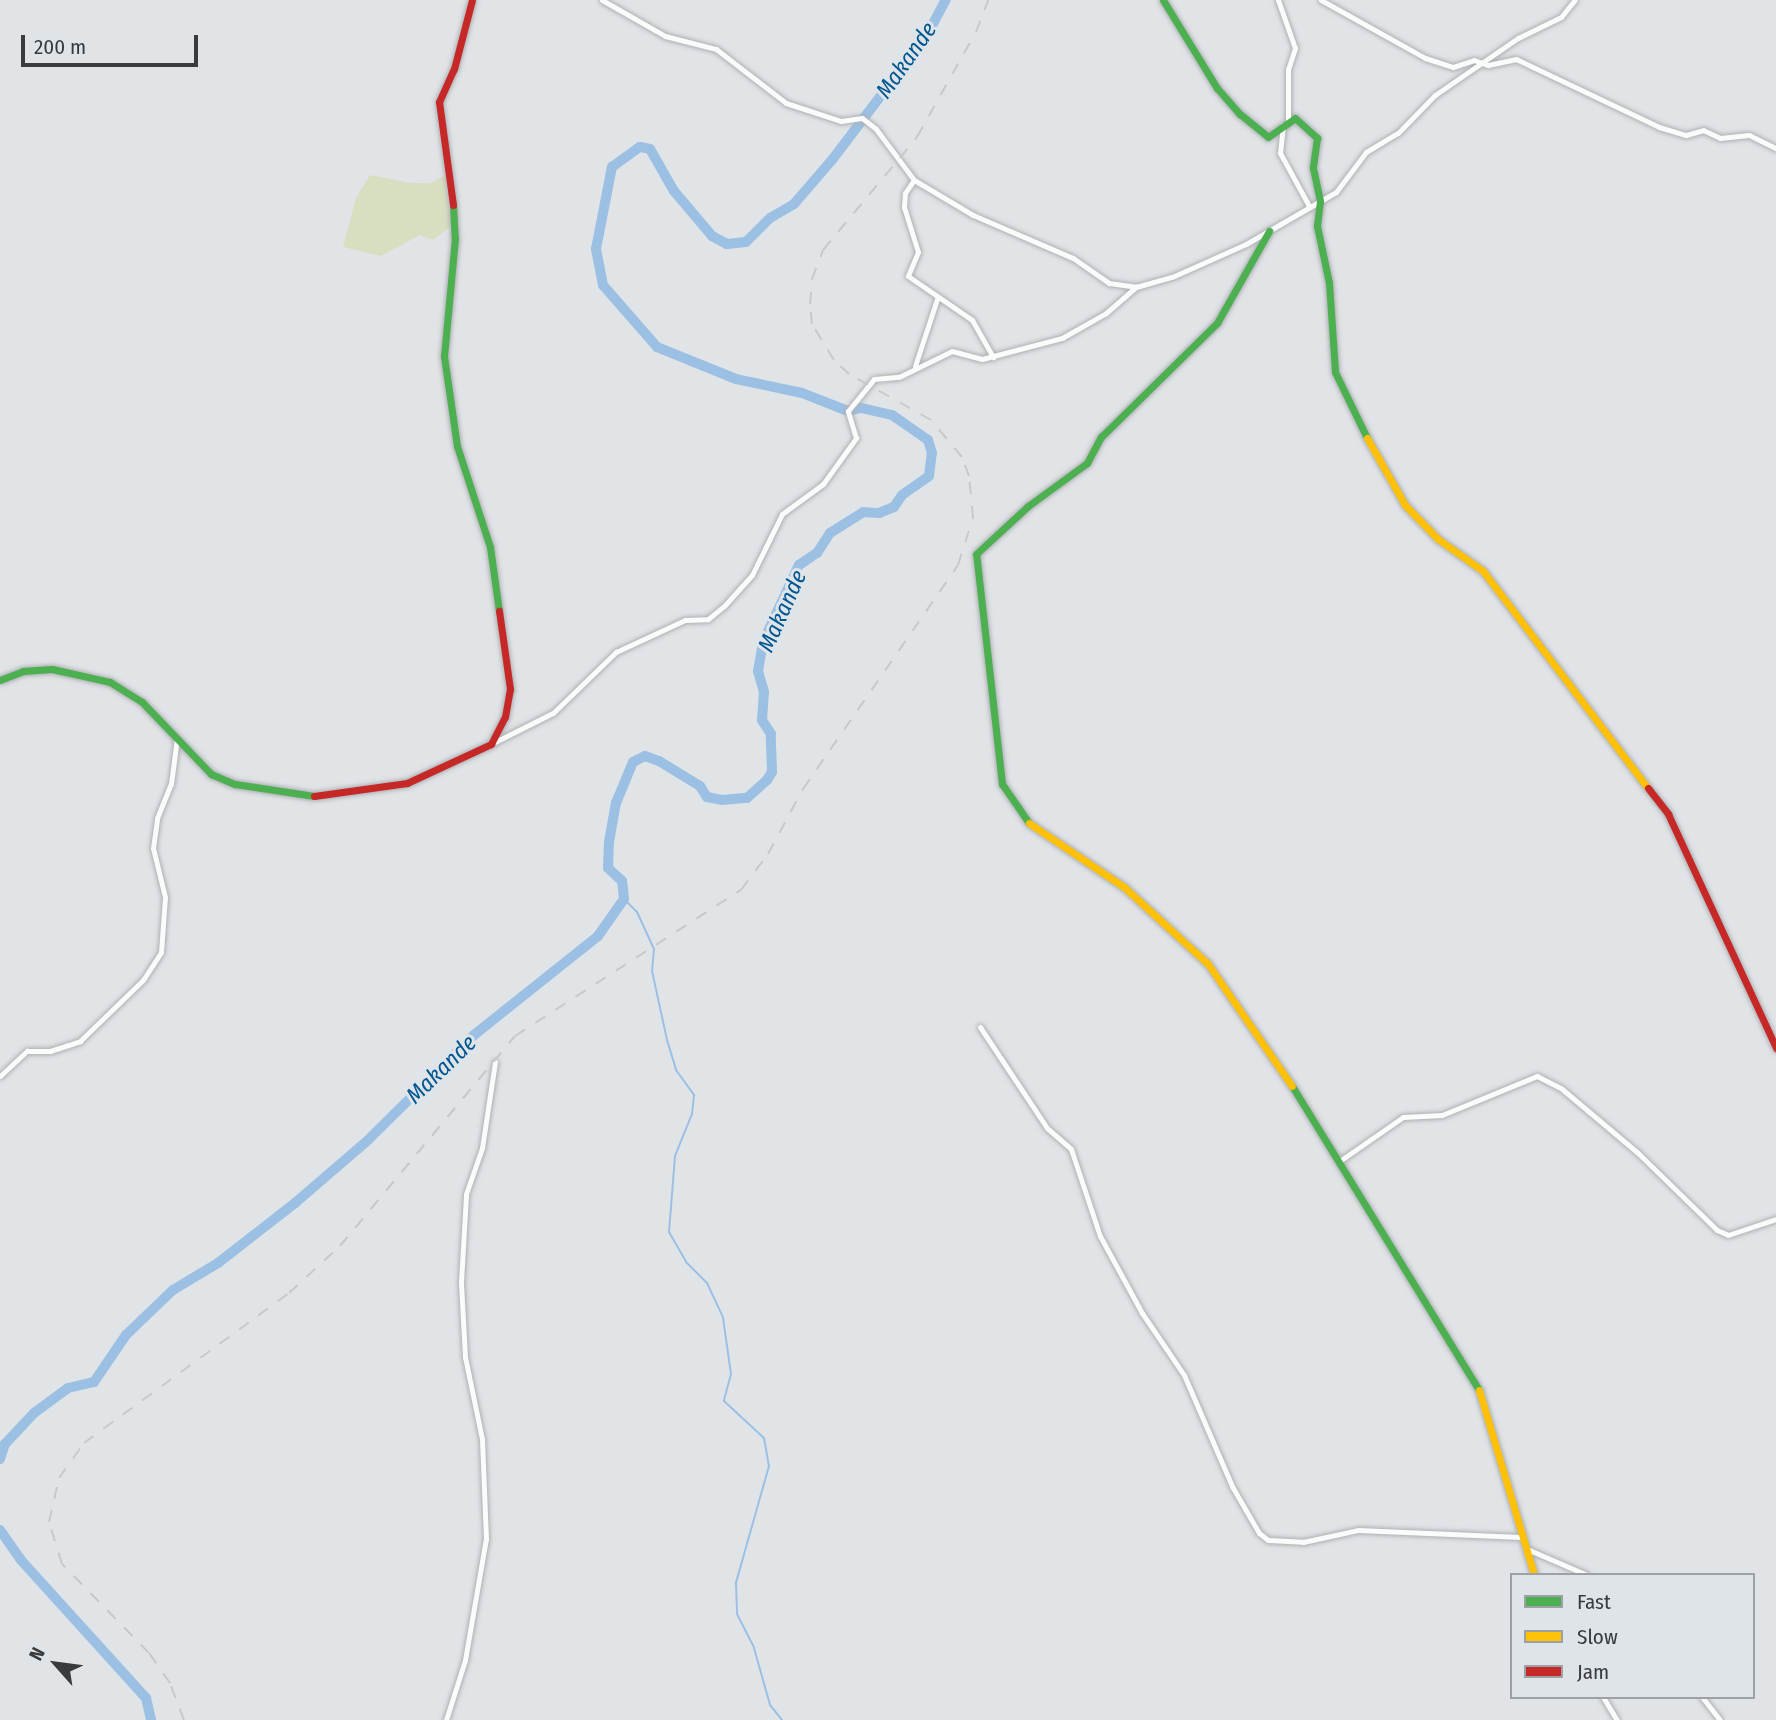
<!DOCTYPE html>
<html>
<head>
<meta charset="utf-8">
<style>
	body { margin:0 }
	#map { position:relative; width:1776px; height:1720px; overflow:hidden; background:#e1e4e7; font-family:"Fira Sans Condensed",sans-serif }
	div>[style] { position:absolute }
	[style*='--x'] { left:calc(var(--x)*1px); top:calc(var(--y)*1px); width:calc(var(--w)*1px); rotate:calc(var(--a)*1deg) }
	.green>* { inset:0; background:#d8dec0 }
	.stream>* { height:2px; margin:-1px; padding:0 1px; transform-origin:1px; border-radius:1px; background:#9bc0e3 }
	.river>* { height:10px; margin:-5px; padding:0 5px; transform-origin:5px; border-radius:5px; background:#9bc0e3 }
	.roads { filter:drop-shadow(0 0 2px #aeb1b3) drop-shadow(0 0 2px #aeb1b3) }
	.street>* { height:5px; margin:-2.5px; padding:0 2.5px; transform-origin:2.5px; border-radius:2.5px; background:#fafbfb }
	.fast>* { height:7px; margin:-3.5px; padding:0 3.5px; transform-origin:3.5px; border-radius:3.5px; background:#4caf50 }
	.slow>* { height:7px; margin:-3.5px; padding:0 3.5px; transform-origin:3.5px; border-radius:3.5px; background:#ffc107 }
	.jam>* { height:7px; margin:-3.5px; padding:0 3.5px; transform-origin:3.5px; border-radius:3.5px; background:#c62828 }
	.rail>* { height:2px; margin-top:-1px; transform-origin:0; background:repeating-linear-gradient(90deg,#c8c8c8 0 12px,transparent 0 24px) }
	span { translate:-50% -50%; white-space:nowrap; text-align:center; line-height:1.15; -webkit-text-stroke:6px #dfe4e9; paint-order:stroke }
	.water-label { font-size:23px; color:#005791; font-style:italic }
	.legend { position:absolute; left:1510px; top:1573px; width:245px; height:126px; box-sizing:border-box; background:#dfe4e9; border:2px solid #9da0a4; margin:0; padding:9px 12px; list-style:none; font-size:21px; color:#393b3c }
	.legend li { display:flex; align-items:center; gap:14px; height:35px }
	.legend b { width:35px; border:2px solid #9da0a4 }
	.north { position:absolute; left:21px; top:1629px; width:70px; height:70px; -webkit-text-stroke:5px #dfe4e9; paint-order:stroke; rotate:298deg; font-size:19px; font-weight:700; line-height:28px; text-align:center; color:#393b3c }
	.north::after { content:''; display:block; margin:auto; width:24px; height:32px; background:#393b3c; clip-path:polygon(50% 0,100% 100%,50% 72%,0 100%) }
	.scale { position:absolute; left:21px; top:35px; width:177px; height:32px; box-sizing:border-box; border:4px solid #393b3c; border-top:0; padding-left:9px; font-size:21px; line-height:24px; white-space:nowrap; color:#393b3c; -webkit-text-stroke:5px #dfe4e9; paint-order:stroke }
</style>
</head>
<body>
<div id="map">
	<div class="green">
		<div style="clip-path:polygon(370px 175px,411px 183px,431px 183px,445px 175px,451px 226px,433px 240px,420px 235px,381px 256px,343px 247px,356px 198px)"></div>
	</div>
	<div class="stream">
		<div style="--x:624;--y:899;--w:18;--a:45"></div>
		<div style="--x:637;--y:912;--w:41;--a:65.3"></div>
		<div style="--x:654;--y:949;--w:22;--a:95"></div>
		<div style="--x:652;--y:971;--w:71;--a:77.7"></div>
		<div style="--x:667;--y:1040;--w:31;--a:73"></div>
		<div style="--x:676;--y:1070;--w:31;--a:54"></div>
		<div style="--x:694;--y:1095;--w:19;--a:96"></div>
		<div style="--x:692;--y:1114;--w:45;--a:112"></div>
		<div style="--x:675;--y:1156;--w:76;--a:94.5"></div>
		<div style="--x:669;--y:1232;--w:34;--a:60"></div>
		<div style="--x:686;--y:1262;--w:30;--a:45"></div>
		<div style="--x:707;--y:1283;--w:38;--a:65"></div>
		<div style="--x:723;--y:1318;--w:57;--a:81.9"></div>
		<div style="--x:731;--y:1374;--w:28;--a:105"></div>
		<div style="--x:724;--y:1401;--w:54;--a:42.8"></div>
		<div style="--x:764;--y:1438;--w:28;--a:80"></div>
		<div style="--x:769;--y:1466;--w:122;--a:105.8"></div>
		<div style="--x:736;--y:1583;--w:31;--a:88"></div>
		<div style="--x:737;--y:1614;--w:38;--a:63"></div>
		<div style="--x:754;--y:1648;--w:59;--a:74.3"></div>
		<div style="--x:770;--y:1705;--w:19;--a:51"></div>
	</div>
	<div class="river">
		<div style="--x:0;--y:1459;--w:16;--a:-72"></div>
		<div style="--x:5;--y:1444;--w:42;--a:-46.9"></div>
		<div style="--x:34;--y:1413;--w:42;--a:-36.3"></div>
		<div style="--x:68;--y:1388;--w:27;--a:-13"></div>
		<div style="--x:94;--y:1382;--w:57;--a:-55.8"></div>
		<div style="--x:126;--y:1335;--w:65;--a:-43.8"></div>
		<div style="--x:173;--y:1290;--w:52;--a:-31"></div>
		<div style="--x:218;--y:1263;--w:98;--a:-37.9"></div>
		<div style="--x:295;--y:1203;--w:95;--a:-40.7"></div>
		<div style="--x:367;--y:1141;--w:151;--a:-44.7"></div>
		<div style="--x:474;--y:1035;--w:159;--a:-38.6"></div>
		<div style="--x:598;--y:936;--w:45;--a:-54.9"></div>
		<div style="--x:624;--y:899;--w:18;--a:-96"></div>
		<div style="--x:622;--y:881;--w:19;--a:-137"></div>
		<div style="--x:608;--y:868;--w:26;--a:-88"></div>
		<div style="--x:609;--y:842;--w:40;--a:-80"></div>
		<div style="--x:616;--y:803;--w:44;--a:-67.5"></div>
		<div style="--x:633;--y:762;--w:13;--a:-27"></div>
		<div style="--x:645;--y:756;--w:15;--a:20"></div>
		<div style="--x:659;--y:761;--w:48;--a:31.4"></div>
		<div style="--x:700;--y:786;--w:13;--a:58"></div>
		<div style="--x:707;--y:797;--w:15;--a:11"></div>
		<div style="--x:722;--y:800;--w:25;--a:-5"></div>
		<div style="--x:747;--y:798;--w:27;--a:-42"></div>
		<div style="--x:767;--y:780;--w:9;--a:-58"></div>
		<div style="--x:772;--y:772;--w:38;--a:-92"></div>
		<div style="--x:771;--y:734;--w:17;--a:-123"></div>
		<div style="--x:762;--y:720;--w:28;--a:-86"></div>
		<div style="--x:764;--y:692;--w:22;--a:-106"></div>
		<div style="--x:758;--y:671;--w:29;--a:-80"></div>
		<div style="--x:763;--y:642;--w:64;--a:-65"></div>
		<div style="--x:790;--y:584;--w:21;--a:-65"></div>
		<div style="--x:799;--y:565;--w:22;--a:-34"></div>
		<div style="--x:817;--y:553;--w:24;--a:-57"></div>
		<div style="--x:830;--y:533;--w:39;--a:-32"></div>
		<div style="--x:863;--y:512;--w:16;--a:4"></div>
		<div style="--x:879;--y:513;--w:16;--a:-22"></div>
		<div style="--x:894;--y:507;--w:14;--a:-56"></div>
		<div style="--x:902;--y:495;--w:33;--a:-35"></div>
		<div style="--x:929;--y:476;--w:23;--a:-83"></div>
		<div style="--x:932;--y:453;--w:14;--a:-107"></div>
		<div style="--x:928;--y:440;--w:44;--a:-145.2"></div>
		<div style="--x:892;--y:415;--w:32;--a:-167"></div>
		<div style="--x:861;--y:408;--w:13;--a:167"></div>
		<div style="--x:848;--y:411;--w:49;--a:-158.6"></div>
		<div style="--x:802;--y:393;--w:67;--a:-168"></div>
		<div style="--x:736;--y:379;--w:85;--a:-157.9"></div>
		<div style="--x:657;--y:347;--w:82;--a:-131.1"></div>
		<div style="--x:603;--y:285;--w:37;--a:-101"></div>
		<div style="--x:596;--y:249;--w:84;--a:-79"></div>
		<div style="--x:612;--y:167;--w:34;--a:-36"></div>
		<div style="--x:640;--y:147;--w:10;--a:11"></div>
		<div style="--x:650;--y:149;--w:48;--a:60.3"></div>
		<div style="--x:674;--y:191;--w:59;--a:49.8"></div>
		<div style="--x:712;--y:236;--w:17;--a:28"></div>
		<div style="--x:727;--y:244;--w:19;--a:-6"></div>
		<div style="--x:746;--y:242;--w:34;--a:-45"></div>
		<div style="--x:770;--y:218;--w:28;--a:-30"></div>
		<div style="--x:794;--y:204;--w:58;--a:-49.2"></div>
		<div style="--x:832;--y:160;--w:157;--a:-52.8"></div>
		<div style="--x:927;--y:35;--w:40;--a:-62"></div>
		<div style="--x:0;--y:1530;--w:35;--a:55"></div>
		<div style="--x:20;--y:1559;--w:188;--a:47.8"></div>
		<div style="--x:146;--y:1698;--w:23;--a:77"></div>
	</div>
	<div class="roads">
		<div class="street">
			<div style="--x:602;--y:0;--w:73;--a:29.7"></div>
			<div style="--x:665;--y:36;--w:53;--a:14.3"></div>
			<div style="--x:716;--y:49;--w:88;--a:37.6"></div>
			<div style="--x:786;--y:103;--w:58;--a:18.1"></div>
			<div style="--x:841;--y:121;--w:21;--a:-8"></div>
			<div style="--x:862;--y:118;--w:18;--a:38"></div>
			<div style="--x:876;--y:129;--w:64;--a:53.3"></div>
			<div style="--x:914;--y:180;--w:69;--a:30.7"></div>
			<div style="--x:973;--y:215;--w:109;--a:23.3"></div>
			<div style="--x:1073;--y:258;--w:44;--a:34.8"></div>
			<div style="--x:1109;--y:283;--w:27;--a:8"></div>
			<div style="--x:1136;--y:287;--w:37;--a:-16"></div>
			<div style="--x:1172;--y:277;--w:81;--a:-24"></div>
			<div style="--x:1246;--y:244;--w:104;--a:-30"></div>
			<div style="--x:1336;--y:192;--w:50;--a:-53.1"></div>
			<div style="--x:1366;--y:152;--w:37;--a:-31"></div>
			<div style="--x:1398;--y:133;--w:53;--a:-45.8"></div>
			<div style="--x:1435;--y:95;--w:101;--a:-34.5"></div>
			<div style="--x:1518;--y:38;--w:48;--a:-26"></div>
			<div style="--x:1561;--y:17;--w:22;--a:-51"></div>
			<div style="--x:1278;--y:0;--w:51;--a:70.5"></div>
			<div style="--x:1295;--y:48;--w:22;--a:108"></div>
			<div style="--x:1288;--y:69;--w:50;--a:90"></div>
			<div style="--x:1321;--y:0;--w:119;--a:29.1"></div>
			<div style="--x:1425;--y:58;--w:29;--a:18"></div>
			<div style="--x:1453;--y:67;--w:22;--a:-18"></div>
			<div style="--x:1474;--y:60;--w:15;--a:20"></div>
			<div style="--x:1488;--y:65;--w:29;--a:-12"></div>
			<div style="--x:1516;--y:59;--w:158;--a:25.4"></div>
			<div style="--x:1659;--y:127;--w:28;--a:17"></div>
			<div style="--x:1686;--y:135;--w:18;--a:-16"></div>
			<div style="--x:1703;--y:130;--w:19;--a:25"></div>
			<div style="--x:1720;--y:138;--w:29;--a:-6"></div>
			<div style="--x:1749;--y:135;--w:30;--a:26"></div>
			<div style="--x:1283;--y:125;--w:28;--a:96"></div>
			<div style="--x:1280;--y:153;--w:60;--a:61.3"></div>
			<div style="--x:914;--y:180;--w:16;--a:125"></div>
			<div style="--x:905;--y:193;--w:14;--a:94"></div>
			<div style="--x:904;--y:207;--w:47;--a:72.7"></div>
			<div style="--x:918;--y:252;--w:26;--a:113"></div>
			<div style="--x:908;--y:276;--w:78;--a:34.5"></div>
			<div style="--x:972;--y:320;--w:43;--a:60.4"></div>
			<div style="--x:915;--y:366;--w:71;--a:-71.8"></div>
			<div style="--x:491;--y:744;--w:69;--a:-26.6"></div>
			<div style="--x:553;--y:713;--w:88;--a:-44.1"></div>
			<div style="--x:616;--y:652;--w:76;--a:-24.9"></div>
			<div style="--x:685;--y:620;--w:23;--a:-2"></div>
			<div style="--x:708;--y:619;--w:22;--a:-39"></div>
			<div style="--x:725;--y:605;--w:40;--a:-48"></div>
			<div style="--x:752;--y:575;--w:68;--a:-63.8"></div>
			<div style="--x:782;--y:514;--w:51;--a:-36.2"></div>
			<div style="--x:823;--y:484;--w:57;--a:-54.3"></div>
			<div style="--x:856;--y:438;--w:28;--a:-107"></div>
			<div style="--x:848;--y:411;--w:41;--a:-50.9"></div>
			<div style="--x:874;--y:379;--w:25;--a:-5"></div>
			<div style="--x:899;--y:377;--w:59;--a:-26.1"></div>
			<div style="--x:952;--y:351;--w:31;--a:15"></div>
			<div style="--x:982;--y:359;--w:83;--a:-14.7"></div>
			<div style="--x:1062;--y:338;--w:51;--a:-29.6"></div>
			<div style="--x:1106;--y:313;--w:40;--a:-41"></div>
			<div style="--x:980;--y:1027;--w:121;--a:56.4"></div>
			<div style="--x:1047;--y:1128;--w:32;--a:41"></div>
			<div style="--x:1071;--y:1149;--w:92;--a:71.6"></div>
			<div style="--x:1100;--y:1236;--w:88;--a:61.4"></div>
			<div style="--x:1142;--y:1313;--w:75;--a:55.9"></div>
			<div style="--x:1184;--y:1375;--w:123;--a:66.6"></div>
			<div style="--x:1233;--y:1488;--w:52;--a:60"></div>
			<div style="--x:1259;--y:1533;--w:11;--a:38"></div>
			<div style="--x:1268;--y:1540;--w:35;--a:3"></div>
			<div style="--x:1303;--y:1542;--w:56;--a:-12.3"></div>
			<div style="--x:1358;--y:1530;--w:163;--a:2.5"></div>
			<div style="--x:0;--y:1076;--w:37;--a:-43"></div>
			<div style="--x:27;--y:1051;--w:23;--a:0"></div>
			<div style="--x:50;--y:1051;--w:32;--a:-18"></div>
			<div style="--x:80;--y:1041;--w:88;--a:-44.1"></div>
			<div style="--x:143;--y:980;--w:33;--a:-57"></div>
			<div style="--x:161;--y:952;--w:55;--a:-85.8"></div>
			<div style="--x:165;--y:897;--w:50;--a:-103.8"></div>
			<div style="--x:153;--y:848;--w:30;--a:-82"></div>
			<div style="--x:157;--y:818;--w:37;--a:-68"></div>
			<div style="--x:171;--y:784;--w:46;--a:-82.6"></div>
			<div style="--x:1341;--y:1160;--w:75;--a:-34.7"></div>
			<div style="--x:1403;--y:1117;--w:39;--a:-3"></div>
			<div style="--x:1442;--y:1115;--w:103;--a:-22.3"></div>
			<div style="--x:1537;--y:1076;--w:28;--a:27"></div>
			<div style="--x:1562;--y:1089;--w:99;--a:40.1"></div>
			<div style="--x:1638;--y:1153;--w:110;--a:44.3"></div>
			<div style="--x:1717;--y:1230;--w:12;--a:24"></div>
			<div style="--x:1728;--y:1235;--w:51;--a:-18.4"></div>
			<div style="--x:1527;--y:1549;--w:65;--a:23.4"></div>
			<div style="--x:1603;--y:1697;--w:27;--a:59"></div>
			<div style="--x:1702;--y:1697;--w:29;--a:52"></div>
			<div style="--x:446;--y:1720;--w:63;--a:-72.4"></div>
			<div style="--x:465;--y:1660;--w:123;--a:-80.2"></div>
			<div style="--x:486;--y:1539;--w:100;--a:-92.3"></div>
			<div style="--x:482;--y:1439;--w:84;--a:-101.7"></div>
			<div style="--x:465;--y:1357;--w:75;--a:-93.1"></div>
			<div style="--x:461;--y:1282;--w:88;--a:-86.7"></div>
			<div style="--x:466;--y:1194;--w:49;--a:-70.8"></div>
			<div style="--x:482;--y:1148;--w:87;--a:-81.4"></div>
		</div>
		<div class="fast">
			<div style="--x:1163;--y:0;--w:103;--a:58.5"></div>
			<div style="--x:1217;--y:88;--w:35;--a:49"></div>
			<div style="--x:1240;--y:114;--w:36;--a:39"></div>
			<div style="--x:1268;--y:137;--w:33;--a:-35"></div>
			<div style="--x:1295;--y:118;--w:30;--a:42"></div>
			<div style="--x:1317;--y:138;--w:30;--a:98"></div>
			<div style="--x:1313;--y:168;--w:34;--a:78"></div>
			<div style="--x:1320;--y:201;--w:25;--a:97"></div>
			<div style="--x:1317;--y:226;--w:58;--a:78.1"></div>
			<div style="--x:1329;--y:283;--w:89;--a:86.1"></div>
			<div style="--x:1335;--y:372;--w:73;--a:64.1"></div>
			<div style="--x:453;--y:205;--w:33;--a:87"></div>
			<div style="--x:455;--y:238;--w:119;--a:95.3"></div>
			<div style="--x:444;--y:356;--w:91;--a:81.8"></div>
			<div style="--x:457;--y:446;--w:106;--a:71.9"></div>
			<div style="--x:490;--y:547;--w:65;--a:82"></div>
			<div style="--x:0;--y:680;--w:25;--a:-21"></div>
			<div style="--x:23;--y:671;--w:29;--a:-4"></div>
			<div style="--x:52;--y:669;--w:59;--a:12.6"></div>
			<div style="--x:110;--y:682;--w:38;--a:32"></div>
			<div style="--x:142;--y:702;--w:100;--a:46.2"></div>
			<div style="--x:211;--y:774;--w:26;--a:23"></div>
			<div style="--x:235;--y:784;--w:80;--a:8.6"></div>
			<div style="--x:1029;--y:823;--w:47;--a:-124.7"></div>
			<div style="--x:1002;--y:784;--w:231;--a:-96.4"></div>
			<div style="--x:976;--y:554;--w:71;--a:-42.7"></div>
			<div style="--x:1028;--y:506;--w:73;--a:-36.1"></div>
			<div style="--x:1087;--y:463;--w:30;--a:-62"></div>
			<div style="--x:1101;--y:437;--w:163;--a:-44.5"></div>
			<div style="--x:1217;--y:323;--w:106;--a:-60.5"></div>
			<div style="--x:1292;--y:1086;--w:357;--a:58.4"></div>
		</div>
		<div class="slow">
			<div style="--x:1367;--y:438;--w:77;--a:60.4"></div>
			<div style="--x:1405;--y:505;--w:47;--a:45.9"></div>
			<div style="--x:1438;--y:539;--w:55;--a:35.4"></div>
			<div style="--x:1483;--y:571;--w:273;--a:52.8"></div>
			<div style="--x:1029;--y:823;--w:115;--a:34"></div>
			<div style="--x:1124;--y:887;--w:114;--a:42.5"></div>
			<div style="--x:1208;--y:964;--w:148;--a:55.5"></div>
			<div style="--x:1479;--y:1390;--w:193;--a:73.4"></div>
		</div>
		<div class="jam">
			<div style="--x:453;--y:205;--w:104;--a:-97.7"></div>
			<div style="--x:439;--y:102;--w:36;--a:-66"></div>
			<div style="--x:454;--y:69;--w:71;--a:-75.4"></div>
			<div style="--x:1648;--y:788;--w:33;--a:52"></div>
			<div style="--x:1668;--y:814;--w:258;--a:65.2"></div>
			<div style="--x:314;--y:796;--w:94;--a:-8"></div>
			<div style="--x:407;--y:783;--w:93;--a:-24.9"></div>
			<div style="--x:491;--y:744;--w:30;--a:-63"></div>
			<div style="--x:505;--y:717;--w:28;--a:-80"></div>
			<div style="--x:510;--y:689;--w:79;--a:-98"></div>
		</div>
	</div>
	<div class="rail">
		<div style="--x:184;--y:1720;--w:40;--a:-111"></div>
		<div style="--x:170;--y:1683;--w:37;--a:-125"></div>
		<div style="--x:149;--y:1653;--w:124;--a:-134.3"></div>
		<div style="--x:62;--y:1564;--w:44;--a:-107.2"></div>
		<div style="--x:49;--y:1522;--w:45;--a:-77.2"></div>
		<div style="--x:59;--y:1478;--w:43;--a:-54.5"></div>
		<div style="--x:84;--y:1443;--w:254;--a:-36.2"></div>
		<div style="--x:289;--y:1293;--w:69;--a:-42.7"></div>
		<div style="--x:340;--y:1246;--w:273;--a:-50.2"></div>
		<div style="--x:515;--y:1036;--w:269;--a:-32.9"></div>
		<div style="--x:741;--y:890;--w:45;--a:-53.1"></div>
		<div style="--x:768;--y:854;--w:74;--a:-61.7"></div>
		<div style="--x:803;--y:789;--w:272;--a:-55.3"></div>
		<div style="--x:958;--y:565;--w:49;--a:-72.3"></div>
		<div style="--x:973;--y:518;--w:42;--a:-95.4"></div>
		<div style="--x:969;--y:476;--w:20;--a:-110"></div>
		<div style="--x:962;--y:457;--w:48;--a:-130"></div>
		<div style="--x:931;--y:420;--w:94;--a:-150.7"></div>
		<div style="--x:849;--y:374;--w:21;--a:-137"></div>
		<div style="--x:834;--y:360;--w:42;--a:-121.4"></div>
		<div style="--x:812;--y:324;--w:20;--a:-96"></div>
		<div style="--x:810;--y:304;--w:25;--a:-85"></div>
		<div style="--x:812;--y:279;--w:31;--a:-69"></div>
		<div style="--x:823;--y:250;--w:147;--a:-50.2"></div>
		<div style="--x:917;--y:137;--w:120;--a:-60.7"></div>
		<div style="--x:976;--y:32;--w:34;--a:-69"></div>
	</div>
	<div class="water-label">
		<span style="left:906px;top:60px;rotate:-55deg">Makande</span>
		<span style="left:782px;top:611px;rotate:-66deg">Makande</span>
		<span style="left:441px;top:1069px;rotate:-44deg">Makande</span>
	</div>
	<ul class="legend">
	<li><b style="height:9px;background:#4caf50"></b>Fast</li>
	<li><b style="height:9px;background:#ffc107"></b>Slow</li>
	<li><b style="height:9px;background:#c62828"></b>Jam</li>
	</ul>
	<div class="north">N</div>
	<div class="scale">200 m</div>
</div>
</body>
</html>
